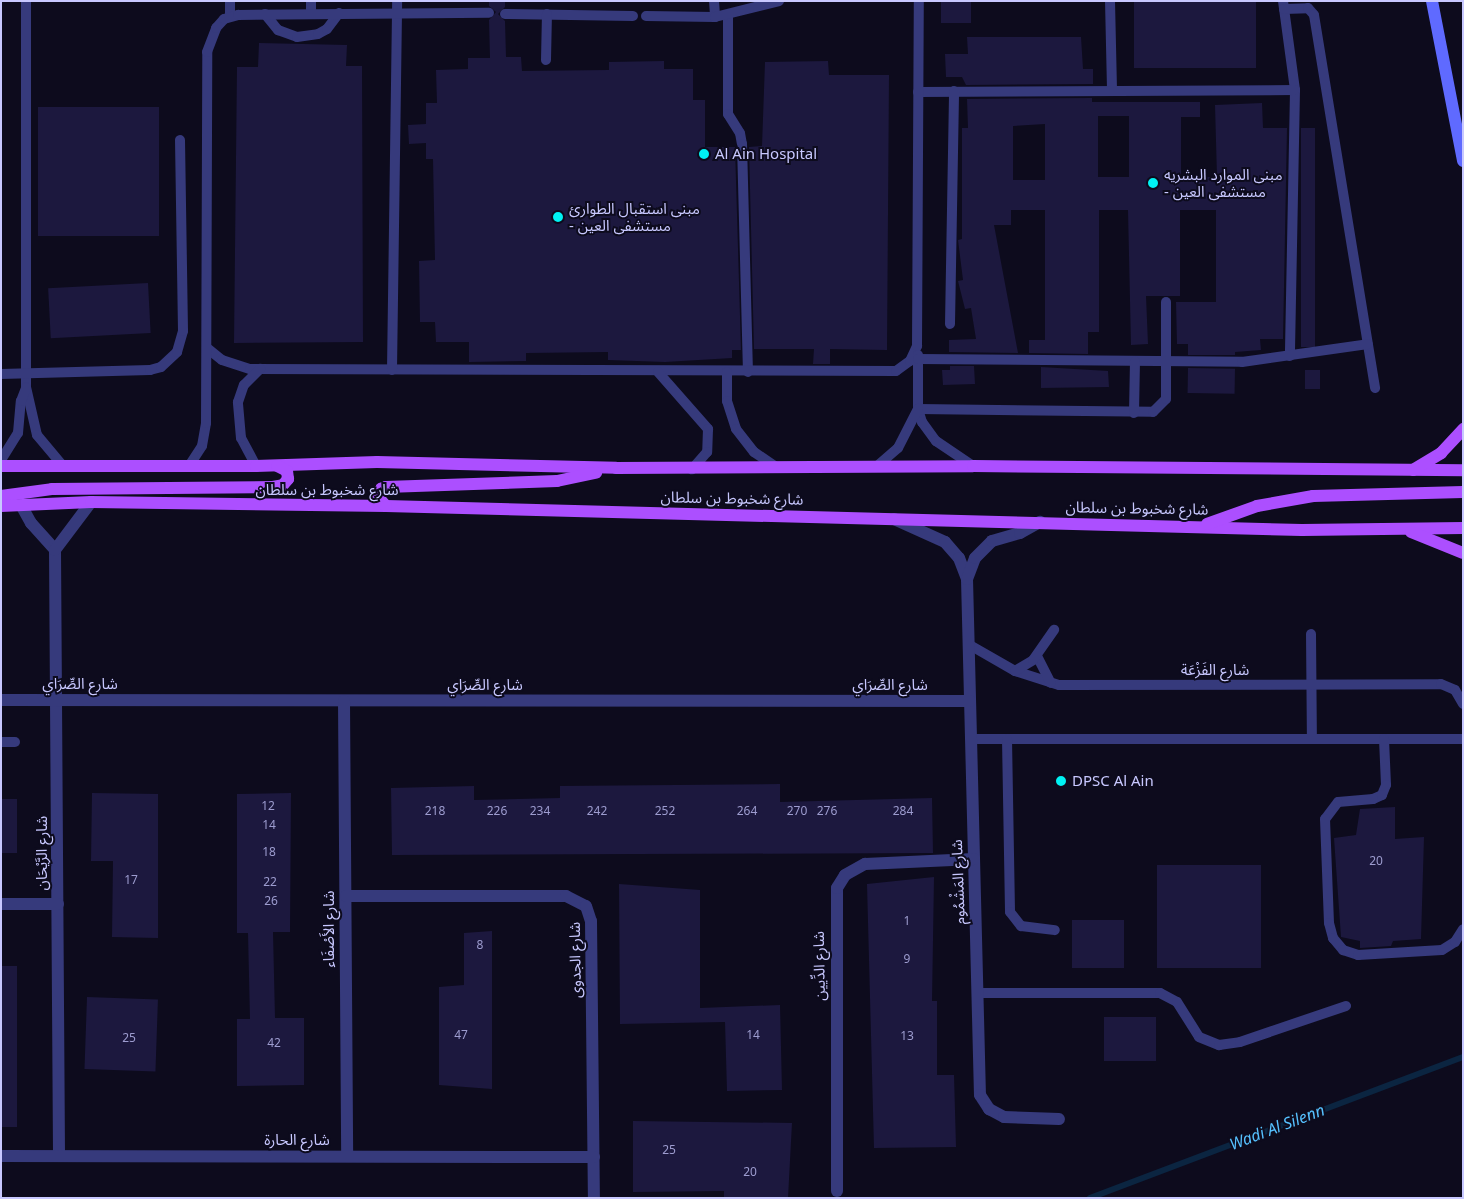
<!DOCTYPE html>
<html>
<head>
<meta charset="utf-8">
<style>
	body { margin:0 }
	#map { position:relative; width:1464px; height:1199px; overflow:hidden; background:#0d0b1d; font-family:"Noto Sans","Noto Sans Arabic",sans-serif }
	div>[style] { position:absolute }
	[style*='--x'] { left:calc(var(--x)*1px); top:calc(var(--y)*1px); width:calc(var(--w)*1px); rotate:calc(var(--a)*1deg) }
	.stream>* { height:5.5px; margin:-2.75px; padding:0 2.75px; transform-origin:2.75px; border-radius:2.75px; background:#0b2541 }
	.building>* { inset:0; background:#1c183e; transform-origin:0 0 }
	.lane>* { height:10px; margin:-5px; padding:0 5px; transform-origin:5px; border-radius:5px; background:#363a7c }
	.street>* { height:12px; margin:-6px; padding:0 6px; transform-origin:6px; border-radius:6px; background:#363a7c }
	.secondary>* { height:12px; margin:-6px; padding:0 6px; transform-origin:6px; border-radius:6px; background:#5f6aff }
	.primary>* { height:12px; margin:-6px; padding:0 6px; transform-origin:6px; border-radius:6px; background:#ac4fff }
	.dots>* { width:14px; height:14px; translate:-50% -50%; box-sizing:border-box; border:2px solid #0d0b1d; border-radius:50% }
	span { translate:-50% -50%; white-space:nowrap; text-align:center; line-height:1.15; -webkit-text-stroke:4px #0d0b1d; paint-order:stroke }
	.number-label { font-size:12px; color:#9d9ccf }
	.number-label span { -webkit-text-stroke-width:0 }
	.poi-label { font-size:15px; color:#c8c8ff }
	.left { translate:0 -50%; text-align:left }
	.street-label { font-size:15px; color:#c8c8ff }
	.water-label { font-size:16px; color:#56c1ff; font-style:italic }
	.frame { position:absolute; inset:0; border:2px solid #c8c8ff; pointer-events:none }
</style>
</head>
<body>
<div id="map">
	<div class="stream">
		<div style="--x:1090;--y:1198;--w:399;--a:-20.7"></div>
	</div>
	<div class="building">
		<div style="clip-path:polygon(489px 1px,505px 1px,505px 7px,498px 14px,505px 21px,506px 57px,521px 57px,522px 71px,609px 70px,609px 62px,664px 61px,664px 69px,693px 69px,693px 100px,705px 100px,705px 147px,735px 147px,741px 350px,732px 350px,732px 358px,665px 362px,608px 360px,608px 352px,526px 353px,526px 361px,469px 362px,469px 342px,436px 342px,435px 322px,420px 322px,419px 261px,435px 260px,433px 159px,426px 159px,426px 143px,409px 144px,408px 125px,426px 124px,426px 103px,437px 103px,436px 70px,468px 69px,468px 58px,490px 58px,489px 20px,496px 12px,489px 6px)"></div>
		<div style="left:941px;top:1px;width:30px;height:22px"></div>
		<div style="left:1134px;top:1px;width:122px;height:67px"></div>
		<div style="clip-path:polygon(967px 37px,1081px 37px,1083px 69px,1093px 69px,1093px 84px,966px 85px,962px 77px,946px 77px,945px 54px,968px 54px)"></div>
		<div style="clip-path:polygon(259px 43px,347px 45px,346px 66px,362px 66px,363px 342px,234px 343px,237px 67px,258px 67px)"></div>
		<div style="clip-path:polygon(828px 61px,829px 75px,889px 75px,887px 350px,830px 349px,830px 364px,813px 364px,814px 349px,754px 349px,749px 147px,762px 146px,765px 62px)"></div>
		<div style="clip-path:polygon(evenodd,1092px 98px,1092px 102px,1200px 102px,1200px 117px,1181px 117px,1181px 177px,1217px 177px,1215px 105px,1262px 103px,1263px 128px,1287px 128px,1283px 339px,1260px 339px,1261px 350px,1235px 352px,1235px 355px,1188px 355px,1188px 344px,1177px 344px,1176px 302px,1216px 302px,1216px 210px,1180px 210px,1180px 296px,1146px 296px,1148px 344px,1131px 345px,1128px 210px,1099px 210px,1099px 332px,1088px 332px,1088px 354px,1029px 353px,1029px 340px,1045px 340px,1045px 210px,1011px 210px,1011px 225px,994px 225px,1018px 353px,949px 352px,949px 340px,976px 339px,971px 308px,965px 309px,958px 281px,963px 280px,958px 240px,962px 239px,962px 128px,968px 128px,967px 99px,1092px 98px,1098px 116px,1129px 116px,1129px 177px,1098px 177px,1098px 116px,1092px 98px,1045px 124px,1045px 180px,1013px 180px,1013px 126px,1045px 124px)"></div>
		<div style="left:38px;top:107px;width:121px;height:129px"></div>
		<div style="left:1301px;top:128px;width:14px;height:219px"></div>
		<div style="left:148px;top:283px;width:50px;height:100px;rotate:87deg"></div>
		<div style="clip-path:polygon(950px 366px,974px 366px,975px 384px,943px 385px,942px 370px,950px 370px)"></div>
		<div style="clip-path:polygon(1041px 367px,1108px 371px,1109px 387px,1041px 388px)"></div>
		<div style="left:1188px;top:368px;width:47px;height:25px;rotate:1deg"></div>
		<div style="left:1305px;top:370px;width:15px;height:19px"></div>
		<div style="clip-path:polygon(780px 784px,780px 802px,932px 798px,933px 853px,392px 855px,391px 788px,474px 786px,474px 800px,560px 798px,560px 786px)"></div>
		<div style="clip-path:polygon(92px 793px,158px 794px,158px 938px,112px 937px,113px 861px,91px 861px)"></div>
		<div style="clip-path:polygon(291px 793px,290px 932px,273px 932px,275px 1018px,304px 1018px,304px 1085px,237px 1086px,237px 1019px,250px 1019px,248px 933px,237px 933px,237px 794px)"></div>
		<div style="left:1px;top:799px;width:16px;height:54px"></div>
		<div style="clip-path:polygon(1395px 807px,1395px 839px,1424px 837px,1421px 939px,1393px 941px,1391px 946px,1360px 948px,1360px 941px,1341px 937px,1334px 838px,1356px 835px,1360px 809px)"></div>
		<div style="left:1261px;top:865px;width:103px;height:104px;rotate:90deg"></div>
		<div style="clip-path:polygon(934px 877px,932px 1001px,937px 1001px,937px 1075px,954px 1075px,956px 1147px,874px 1148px,867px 884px)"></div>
		<div style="clip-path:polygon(619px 884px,700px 890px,700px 1008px,780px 1005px,782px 1090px,727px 1091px,725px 1022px,620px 1024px)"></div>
		<div style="left:1072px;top:920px;width:52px;height:48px"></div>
		<div style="clip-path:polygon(492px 931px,492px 1089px,439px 1085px,439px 987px,464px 985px,464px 933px)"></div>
		<div style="left:1px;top:966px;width:16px;height:161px"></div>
		<div style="left:87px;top:997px;width:71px;height:72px;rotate:2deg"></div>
		<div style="left:1104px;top:1017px;width:52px;height:44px"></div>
		<div style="clip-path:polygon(633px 1121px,792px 1123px,788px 1198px,724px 1198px,724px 1191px,633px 1192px)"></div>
	</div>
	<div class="lane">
		<div style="--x:26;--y:1;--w:386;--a:90"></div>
		<div style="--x:26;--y:387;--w:49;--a:77.1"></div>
		<div style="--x:37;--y:435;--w:40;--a:50"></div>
		<div style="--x:230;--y:1;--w:15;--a:90"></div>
		<div style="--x:311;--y:1;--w:12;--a:90"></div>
		<div style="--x:714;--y:1;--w:16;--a:86"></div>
		<div style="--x:1110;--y:1;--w:90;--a:88.7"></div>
		<div style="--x:1283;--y:1;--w:90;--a:82.3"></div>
		<div style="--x:1295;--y:90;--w:266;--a:91.1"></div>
		<div style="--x:1284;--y:9;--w:24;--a:-2"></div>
		<div style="--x:1308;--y:8;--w:9;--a:49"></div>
		<div style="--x:1314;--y:15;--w:378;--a:80.7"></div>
		<div style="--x:265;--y:14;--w:21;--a:51"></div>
		<div style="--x:278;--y:30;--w:20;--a:20"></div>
		<div style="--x:297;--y:37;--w:21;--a:-8"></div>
		<div style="--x:318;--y:34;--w:10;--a:-29"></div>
		<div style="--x:327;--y:29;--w:20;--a:-53"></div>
		<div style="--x:505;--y:14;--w:128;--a:0.9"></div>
		<div style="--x:728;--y:15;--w:99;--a:90"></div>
		<div style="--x:728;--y:114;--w:22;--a:58"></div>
		<div style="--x:740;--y:133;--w:11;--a:80"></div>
		<div style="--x:742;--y:144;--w:228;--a:88.5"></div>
		<div style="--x:646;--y:16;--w:69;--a:0.8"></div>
		<div style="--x:715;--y:17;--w:66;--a:-14"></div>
		<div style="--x:546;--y:60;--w:46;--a:-88.8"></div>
		<div style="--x:918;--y:92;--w:377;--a:-0.3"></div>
		<div style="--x:950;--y:324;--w:233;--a:-89"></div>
		<div style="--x:207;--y:348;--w:19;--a:39"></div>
		<div style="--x:222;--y:360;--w:29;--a:18"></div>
		<div style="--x:250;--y:369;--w:646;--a:0.18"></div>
		<div style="--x:896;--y:371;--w:17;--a:-36"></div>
		<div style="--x:910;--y:361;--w:17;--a:-65"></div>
		<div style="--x:917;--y:346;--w:345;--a:-89.7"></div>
		<div style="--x:918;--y:355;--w:54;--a:90"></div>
		<div style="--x:918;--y:409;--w:14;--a:73"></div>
		<div style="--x:922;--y:422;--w:24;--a:54"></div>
		<div style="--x:936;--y:441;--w:45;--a:34"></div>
		<div style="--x:918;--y:359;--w:324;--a:0.5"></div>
		<div style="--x:1242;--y:362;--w:127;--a:-8.1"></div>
		<div style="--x:392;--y:370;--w:369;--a:-89.2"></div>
		<div style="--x:658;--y:372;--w:76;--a:48.7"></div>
		<div style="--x:708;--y:429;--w:23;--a:92"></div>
		<div style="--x:707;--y:452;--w:23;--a:131"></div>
		<div style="--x:727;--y:372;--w:29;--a:90"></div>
		<div style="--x:727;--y:401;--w:29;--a:72"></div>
		<div style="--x:736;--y:429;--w:29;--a:52"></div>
		<div style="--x:754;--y:452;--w:27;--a:34"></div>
		<div style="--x:1;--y:374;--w:149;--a:-1.5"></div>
		<div style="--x:150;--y:370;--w:11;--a:-15"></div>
		<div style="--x:161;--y:367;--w:22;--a:-43"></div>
		<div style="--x:177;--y:352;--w:22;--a:-74"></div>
		<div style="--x:183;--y:331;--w:191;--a:-90.9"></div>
		<div style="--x:918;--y:409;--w:235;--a:0.7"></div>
		<div style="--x:1153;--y:412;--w:18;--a:-45"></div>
		<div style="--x:1166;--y:399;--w:97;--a:-90"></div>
		<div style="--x:1134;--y:413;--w:52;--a:-88.9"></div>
		<div style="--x:1;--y:460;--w:32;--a:-58"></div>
		<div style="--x:18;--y:433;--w:32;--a:-85"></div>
		<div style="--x:21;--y:401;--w:14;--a:-69"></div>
		<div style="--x:189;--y:466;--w:24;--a:-57"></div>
		<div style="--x:202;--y:446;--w:23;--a:-80"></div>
		<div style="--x:206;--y:423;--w:371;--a:-89.8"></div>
		<div style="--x:207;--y:52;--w:26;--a:-69"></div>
		<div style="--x:216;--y:28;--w:12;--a:-48"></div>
		<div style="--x:224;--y:19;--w:15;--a:-16"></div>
		<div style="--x:238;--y:15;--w:251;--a:-0.5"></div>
		<div style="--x:256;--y:466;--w:32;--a:-118"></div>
		<div style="--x:241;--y:438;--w:36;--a:-95"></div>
		<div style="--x:238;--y:402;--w:18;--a:-71"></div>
		<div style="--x:244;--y:385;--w:23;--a:-45"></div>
		<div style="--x:876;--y:467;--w:29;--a:-41"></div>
		<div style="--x:898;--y:448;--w:44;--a:-62.9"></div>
		<div style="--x:1311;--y:634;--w:105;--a:89.5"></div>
		<div style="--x:968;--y:644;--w:54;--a:29.9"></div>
		<div style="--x:1015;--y:671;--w:46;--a:17.7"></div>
		<div style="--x:1059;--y:685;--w:382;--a:-0.1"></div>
		<div style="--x:1441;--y:684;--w:15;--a:23"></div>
		<div style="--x:1455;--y:690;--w:16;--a:60"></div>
		<div style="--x:1037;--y:656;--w:30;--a:63"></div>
		<div style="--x:1015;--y:671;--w:21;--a:-31"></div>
		<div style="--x:1033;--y:660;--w:37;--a:-55"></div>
		<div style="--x:971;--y:739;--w:492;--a:0"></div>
		<div style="--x:1007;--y:739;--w:173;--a:89"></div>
		<div style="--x:1010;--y:912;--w:18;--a:52"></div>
		<div style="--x:1021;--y:926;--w:34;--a:7"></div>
		<div style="--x:1384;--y:739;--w:46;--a:87.5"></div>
		<div style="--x:1386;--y:785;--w:11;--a:112"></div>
		<div style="--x:1382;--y:795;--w:10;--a:156"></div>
		<div style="--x:1373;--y:799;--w:35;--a:175"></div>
		<div style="--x:1338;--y:802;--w:21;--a:127"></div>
		<div style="--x:1325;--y:819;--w:104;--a:87.8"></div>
		<div style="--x:1329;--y:923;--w:16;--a:75"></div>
		<div style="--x:1333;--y:938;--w:16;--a:50"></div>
		<div style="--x:1343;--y:950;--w:16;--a:18"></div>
		<div style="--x:1358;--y:955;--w:84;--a:-3.4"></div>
		<div style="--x:1442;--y:950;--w:15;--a:-32"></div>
		<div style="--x:1455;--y:942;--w:15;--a:-58"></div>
		<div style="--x:1;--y:742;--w:14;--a:0"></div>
		<div style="--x:977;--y:993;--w:183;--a:0"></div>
		<div style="--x:1160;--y:993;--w:19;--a:28"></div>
		<div style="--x:1177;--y:1002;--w:41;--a:57.8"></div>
		<div style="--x:1199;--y:1037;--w:22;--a:22"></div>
		<div style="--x:1219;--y:1045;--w:21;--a:-8"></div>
		<div style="--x:1240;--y:1042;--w:112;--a:-18.8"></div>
	</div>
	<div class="street">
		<div style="--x:21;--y:505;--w:21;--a:61"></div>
		<div style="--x:31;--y:523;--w:36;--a:48"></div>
		<div style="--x:55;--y:550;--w:606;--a:89.62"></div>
		<div style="--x:894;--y:519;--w:56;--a:24.3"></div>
		<div style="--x:945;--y:542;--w:21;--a:49"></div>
		<div style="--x:959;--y:558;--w:22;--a:69"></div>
		<div style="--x:967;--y:579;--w:516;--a:88.56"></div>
		<div style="--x:980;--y:1095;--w:17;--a:57"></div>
		<div style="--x:989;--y:1109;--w:17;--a:28"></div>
		<div style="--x:1004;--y:1117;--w:55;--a:2.1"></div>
		<div style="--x:55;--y:550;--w:60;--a:-53.1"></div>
		<div style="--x:967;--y:579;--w:22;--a:-69"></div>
		<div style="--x:975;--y:558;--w:24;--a:-45"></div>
		<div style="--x:992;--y:541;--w:29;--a:-16"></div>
		<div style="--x:1020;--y:533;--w:23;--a:-29"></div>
		<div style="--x:1;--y:700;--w:969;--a:0.06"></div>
		<div style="--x:344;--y:701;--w:455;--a:89.6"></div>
		<div style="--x:346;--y:896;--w:220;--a:0"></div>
		<div style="--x:566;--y:896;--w:22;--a:27"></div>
		<div style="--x:586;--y:906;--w:16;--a:72"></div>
		<div style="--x:591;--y:921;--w:277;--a:89.4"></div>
		<div style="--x:1;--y:904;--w:57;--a:0"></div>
		<div style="--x:1;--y:1156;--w:593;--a:0.1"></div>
		<div style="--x:837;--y:1191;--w:303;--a:-90"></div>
		<div style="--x:837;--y:888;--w:15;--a:-58"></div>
		<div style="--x:845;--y:875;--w:23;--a:-29"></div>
		<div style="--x:865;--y:864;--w:109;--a:-2.6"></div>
	</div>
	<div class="secondary">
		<div style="--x:1432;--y:1;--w:163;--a:79"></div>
	</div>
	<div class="primary">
		<div style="--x:1;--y:466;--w:255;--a:0"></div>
		<div style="--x:256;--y:466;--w:121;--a:-1.9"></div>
		<div style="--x:377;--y:462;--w:239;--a:1.4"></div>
		<div style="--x:616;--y:468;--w:357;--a:-0.3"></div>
		<div style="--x:973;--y:466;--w:490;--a:0.5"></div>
		<div style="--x:1413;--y:470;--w:33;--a:-31"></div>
		<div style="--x:1441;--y:453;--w:33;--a:-47"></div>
		<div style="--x:1;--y:496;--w:51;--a:-7.8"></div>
		<div style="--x:52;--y:489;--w:221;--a:-0.5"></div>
		<div style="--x:273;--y:487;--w:10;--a:-11"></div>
		<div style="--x:283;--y:485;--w:8;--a:-50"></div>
		<div style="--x:288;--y:479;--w:8;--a:-97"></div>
		<div style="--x:287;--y:471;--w:11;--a:-153"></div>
		<div style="--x:1;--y:506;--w:90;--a:-2.5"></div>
		<div style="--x:91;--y:502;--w:295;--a:0.8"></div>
		<div style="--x:386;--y:506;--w:916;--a:1.5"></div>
		<div style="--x:1302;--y:530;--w:161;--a:-0.7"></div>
		<div style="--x:386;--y:506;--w:12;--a:-132"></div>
		<div style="--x:378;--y:497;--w:9;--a:-69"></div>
		<div style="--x:381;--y:489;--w:5;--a:-22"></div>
		<div style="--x:386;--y:487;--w:171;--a:-2"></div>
		<div style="--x:557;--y:481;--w:40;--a:-12"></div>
		<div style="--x:1207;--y:524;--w:53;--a:-19.8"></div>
		<div style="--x:1257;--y:506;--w:57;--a:-10.1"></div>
		<div style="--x:1313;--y:496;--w:150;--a:-1.5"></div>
		<div style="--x:1411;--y:532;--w:56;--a:22"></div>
	</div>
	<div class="dots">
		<div style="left:704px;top:154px;background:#00f2f3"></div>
		<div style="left:1153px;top:183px;background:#00f2f3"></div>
		<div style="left:558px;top:217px;background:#00f2f3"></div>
		<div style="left:1061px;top:781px;background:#00f2f3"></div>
	</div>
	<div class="number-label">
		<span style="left:268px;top:806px">12</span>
		<span style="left:435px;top:811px">218</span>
		<span style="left:497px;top:811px">226</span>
		<span style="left:540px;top:811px">234</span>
		<span style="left:597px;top:811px">242</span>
		<span style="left:665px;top:811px">252</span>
		<span style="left:747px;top:811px">264</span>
		<span style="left:797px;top:811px">270</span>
		<span style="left:827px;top:811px">276</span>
		<span style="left:903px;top:811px">284</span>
		<span style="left:269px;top:825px">14</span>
		<span style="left:269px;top:852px">18</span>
		<span style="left:1376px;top:861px">20</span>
		<span style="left:131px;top:880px">17</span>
		<span style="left:270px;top:882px">22</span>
		<span style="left:271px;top:901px">26</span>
		<span style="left:907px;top:921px">1</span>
		<span style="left:480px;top:945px">8</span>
		<span style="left:907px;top:959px">9</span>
		<span style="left:461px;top:1035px">47</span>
		<span style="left:753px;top:1035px">14</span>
		<span style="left:907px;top:1036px">13</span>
		<span style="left:129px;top:1038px">25</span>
		<span style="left:274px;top:1043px">42</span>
		<span style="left:669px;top:1150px">25</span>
		<span style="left:750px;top:1172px">20</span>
	</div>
	<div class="poi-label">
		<span class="left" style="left:715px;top:154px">Al Ain Hospital</span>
		<span class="left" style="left:1164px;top:183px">مبنى الموارد البشريه<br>- مستشفى العين</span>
		<span class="left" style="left:569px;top:217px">مبنى استقبال الطوارئ<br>- مستشفى العين</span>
		<span class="left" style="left:1072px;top:781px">DPSC Al Ain</span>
	</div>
	<div class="street-label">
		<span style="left:327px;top:490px">شارع شخبوط بن سلطان</span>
		<span style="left:732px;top:498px;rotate:1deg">شارع شخبوط بن سلطان</span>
		<span style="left:1137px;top:508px;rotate:1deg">شارع شخبوط بن سلطان</span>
		<span style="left:1215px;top:670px">شارع الفَزْعَة</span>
		<span style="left:80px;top:684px">شارع الصِّرَاي</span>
		<span style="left:485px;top:685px">شارع الصِّرَاي</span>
		<span style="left:890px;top:685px">شارع الصِّرَاي</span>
		<span style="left:42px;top:853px;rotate:-90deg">شارع الرَّيْحَان</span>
		<span style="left:958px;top:882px;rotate:-92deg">شارع المَشْمُوم</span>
		<span style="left:329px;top:929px;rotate:-90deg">شارع الأَصْفَاء</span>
		<span style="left:575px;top:960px;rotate:-91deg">شارع الجدوى</span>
		<span style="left:819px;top:966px;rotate:-91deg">شارع الدِّيين</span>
		<span style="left:297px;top:1140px">شارع الحارة</span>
	</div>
	<div class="water-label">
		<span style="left:1277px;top:1127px;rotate:-21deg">Wadi Al Silenn</span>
	</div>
	<div class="frame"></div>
</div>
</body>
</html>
